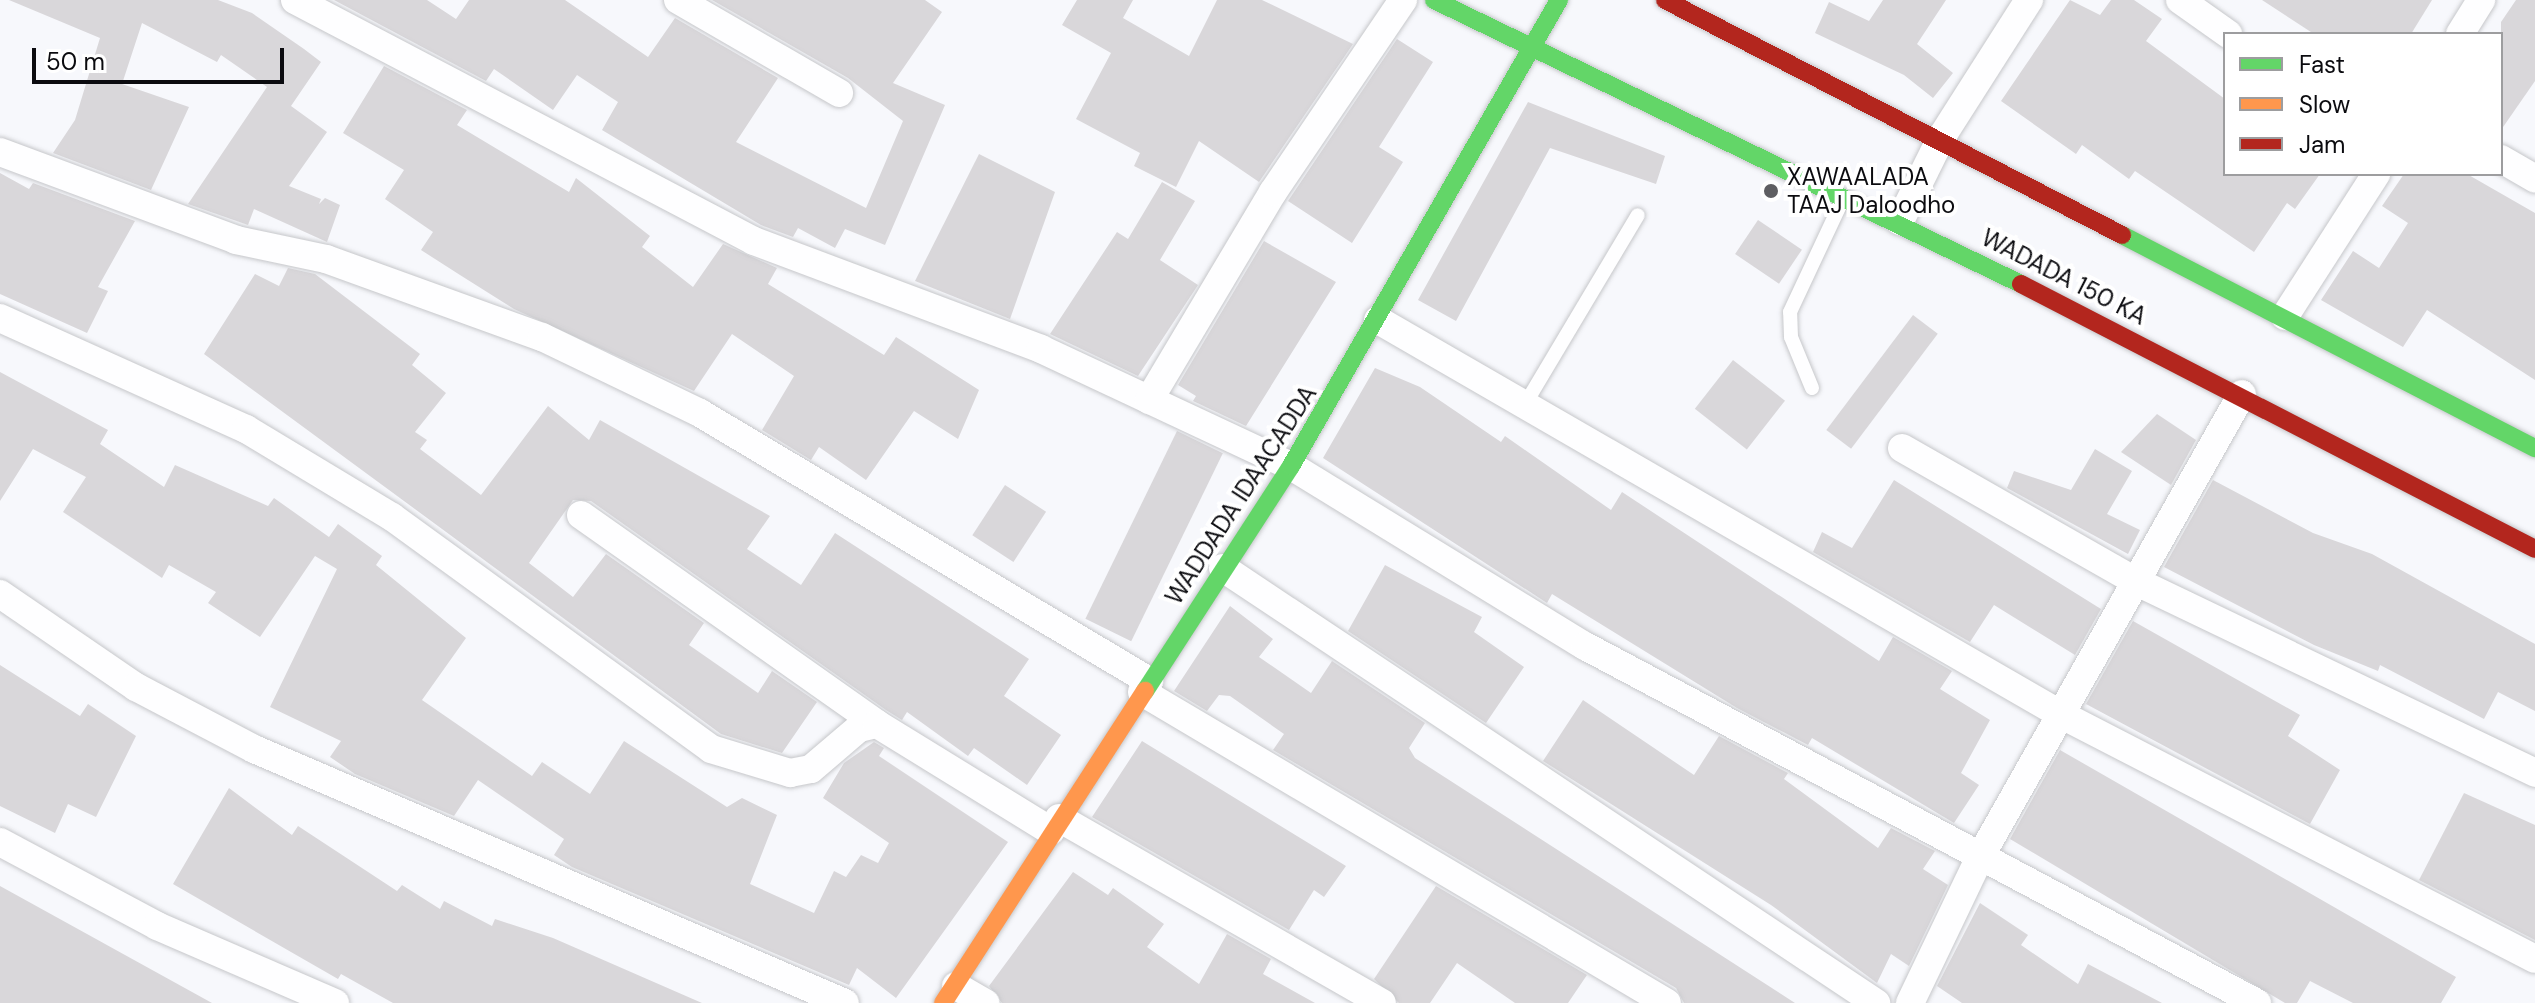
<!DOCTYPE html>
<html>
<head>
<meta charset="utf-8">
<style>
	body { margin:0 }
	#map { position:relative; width:2535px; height:1003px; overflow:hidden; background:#f7f8fc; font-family:"DM Sans",sans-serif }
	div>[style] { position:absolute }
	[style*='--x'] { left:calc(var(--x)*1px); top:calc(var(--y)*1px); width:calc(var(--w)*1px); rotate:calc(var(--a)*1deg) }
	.building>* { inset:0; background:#d9d7da; transform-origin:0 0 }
	.roads { filter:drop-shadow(0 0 2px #c6c7ca) drop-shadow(0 0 2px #c6c7ca) }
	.lane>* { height:14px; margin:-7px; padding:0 7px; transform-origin:7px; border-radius:7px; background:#fefeff }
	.street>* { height:28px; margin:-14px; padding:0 14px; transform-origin:14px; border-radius:14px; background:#fefeff }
	.fast>* { height:18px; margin:-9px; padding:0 9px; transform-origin:9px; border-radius:9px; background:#63d668 }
	.slow>* { height:18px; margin:-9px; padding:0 9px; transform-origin:9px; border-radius:9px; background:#ff974d }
	.jam>* { height:18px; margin:-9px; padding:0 9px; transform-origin:9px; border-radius:9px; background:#b3261e }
	.dots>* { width:22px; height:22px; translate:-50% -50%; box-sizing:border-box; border:4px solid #fff; border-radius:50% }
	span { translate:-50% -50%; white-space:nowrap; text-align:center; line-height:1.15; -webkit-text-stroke:8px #fff; paint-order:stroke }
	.poi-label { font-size:24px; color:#0b0b0f }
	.left { translate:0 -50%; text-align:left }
	.street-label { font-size:24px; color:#0b0b0f }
	.legend { position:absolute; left:2223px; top:32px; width:280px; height:144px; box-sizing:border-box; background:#fff; border:2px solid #9d9d9f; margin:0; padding:10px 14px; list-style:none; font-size:24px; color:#0b0b0f }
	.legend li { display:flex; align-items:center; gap:16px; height:40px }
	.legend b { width:40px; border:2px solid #9d9d9f }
	.scale { position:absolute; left:32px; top:48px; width:252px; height:36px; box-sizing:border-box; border:4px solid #0b0b0f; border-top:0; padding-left:10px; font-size:24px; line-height:28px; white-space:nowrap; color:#0b0b0f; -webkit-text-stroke:6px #fff; paint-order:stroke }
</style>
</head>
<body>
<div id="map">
	<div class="building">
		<div style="clip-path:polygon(9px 0,218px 0,252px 13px,304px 49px,321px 62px,291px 106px,327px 132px,289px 186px,321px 199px,319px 204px,325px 198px,340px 205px,327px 242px,254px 209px,248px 225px,188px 204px,267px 87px,221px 55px,217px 62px,142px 23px,122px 84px,189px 107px,151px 190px,53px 153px,75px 120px,100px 38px)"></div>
		<div style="clip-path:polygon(334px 0,427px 0,456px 19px,469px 0,565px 0,648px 57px,675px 18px,778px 78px,736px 142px,866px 208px,903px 121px,848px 78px,712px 0,925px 0,942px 12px,893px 83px,945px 105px,885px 245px,845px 229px,835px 248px,798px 228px,793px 237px,761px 225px,602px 130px,618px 102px,577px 75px,553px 110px,494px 69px,486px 81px)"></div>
		<div style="clip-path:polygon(1077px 0,1133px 0,1123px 18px,1189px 56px,1217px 0,1262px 0,1353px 44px,1259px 182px,1199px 141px,1176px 187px,1134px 166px,1140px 153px,1076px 119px,1111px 53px,1062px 25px)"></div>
		<div style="clip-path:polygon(1883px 0,1946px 0,1917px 44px,1953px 73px,1933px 98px,1904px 75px,1815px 33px,1829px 2px,1869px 21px)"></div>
		<div style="clip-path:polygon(2070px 0,2100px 15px,2111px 0,2134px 0,2162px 19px,2146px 41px,2225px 99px,2225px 174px,2320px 174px,2295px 209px,2287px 203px,2254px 252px,2135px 171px,2129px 179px,2082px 145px,2076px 154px,2001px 101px)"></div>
		<div style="clip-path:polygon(2262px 0,2432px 0,2411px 34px,2314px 34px)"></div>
		<div style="clip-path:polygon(2516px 0,2535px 0,2535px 81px,2501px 130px,2501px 22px)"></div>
		<div style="clip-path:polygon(1397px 39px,1433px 62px,1379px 147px,1403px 162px,1352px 243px,1288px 201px)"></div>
		<div style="clip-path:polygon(384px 66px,467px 110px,457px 125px,569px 192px,576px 178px,650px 236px,642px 247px,693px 287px,723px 244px,777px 268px,768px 284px,884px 355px,896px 337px,979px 390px,958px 439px,914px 411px,866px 480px,819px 447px,811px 460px,762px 430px,794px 376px,732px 334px,694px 391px,514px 309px,460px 275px,421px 250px,433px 232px,385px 199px,404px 170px,343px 133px)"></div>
		<div style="clip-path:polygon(1528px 102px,1665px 156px,1656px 184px,1550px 148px,1456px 321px,1418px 300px)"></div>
		<div style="clip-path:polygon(979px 154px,1055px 192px,1010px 319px,915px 281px)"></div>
		<div style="clip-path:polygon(0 173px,29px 189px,33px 183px,135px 221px,98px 287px,108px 291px,87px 333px,0 294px)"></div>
		<div style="clip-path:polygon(2404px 174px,2467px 174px,2535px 213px,2535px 380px,2427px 310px,2403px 347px,2321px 300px,2353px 251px,2379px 268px,2408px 223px,2382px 206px)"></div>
		<div style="clip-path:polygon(1162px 182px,1195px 201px,1160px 260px,1198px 285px,1138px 376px,1050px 334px,1117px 232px,1128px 239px)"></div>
		<div style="left:1758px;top:220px;width:53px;height:41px;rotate:34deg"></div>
		<div style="clip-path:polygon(1264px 241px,1336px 282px,1246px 426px,1193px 401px,1196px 396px,1178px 385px)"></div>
		<div style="clip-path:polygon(288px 268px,315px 274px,420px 354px,412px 365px,446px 393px,415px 432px,427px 440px,420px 449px,481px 495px,548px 406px,589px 440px,600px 420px,770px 516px,747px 549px,801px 585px,835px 533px,1029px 659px,1004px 696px,1061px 735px,1027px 785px,974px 748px,968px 756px,907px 712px,902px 720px,886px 710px,591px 501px,573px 500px,529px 563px,573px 597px,606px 554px,704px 623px,689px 645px,758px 693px,772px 671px,817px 702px,782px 753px,721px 734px,204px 354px,255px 274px,279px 286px)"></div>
		<div style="left:1913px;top:315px;width:31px;height:144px;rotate:37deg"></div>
		<div style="left:1733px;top:360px;width:66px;height:62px;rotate:38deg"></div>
		<div style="clip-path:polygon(1375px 368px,1420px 387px,1501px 442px,1505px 436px,1611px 510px,1622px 492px,1879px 661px,1893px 637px,1952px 671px,1940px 689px,1990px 720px,1961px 773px,1979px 785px,1954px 823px,1812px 738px,1808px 745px,1737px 708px,1552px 594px,1547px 603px,1323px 458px)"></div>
		<div style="clip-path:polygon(0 372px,108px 430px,100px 444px,164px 487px,175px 465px,268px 506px,274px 498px,329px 537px,338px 524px,382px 556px,376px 565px,466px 638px,422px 700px,532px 776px,542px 762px,590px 794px,624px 741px,727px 807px,742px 798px,777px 815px,750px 884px,814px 913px,834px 871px,846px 877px,861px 855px,878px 863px,889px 843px,823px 798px,844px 763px,874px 742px,884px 748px,879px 756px,1008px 842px,896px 998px,857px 968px,849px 985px,572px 867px,554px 855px,564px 839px,478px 780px,454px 816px,355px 774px,330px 757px,341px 741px,270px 707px,337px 569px,315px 556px,260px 637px,208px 603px,216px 592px,169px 565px,162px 578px,63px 512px,86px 477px,33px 449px,0 501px)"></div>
		<div style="clip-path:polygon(2157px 414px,2196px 440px,2171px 485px,2121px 452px)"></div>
		<div style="left:1177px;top:431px;width:51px;height:209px;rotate:26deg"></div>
		<div style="clip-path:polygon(2095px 449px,2132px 471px,2107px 514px,2140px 530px,2128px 554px,2007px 488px,2014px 471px,2071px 490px)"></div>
		<div style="clip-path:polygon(1894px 480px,2101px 609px,2075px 655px,1994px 605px,1970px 642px,1813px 552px,1822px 532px,1852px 548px)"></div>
		<div style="clip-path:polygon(2213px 480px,2313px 533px,2372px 554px,2535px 644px,2535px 711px,2498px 692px,2484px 719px,2380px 665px,2378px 671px,2314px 645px,2164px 567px)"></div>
		<div style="left:1005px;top:485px;width:49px;height:60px;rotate:33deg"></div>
		<div style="clip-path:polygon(1385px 565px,1482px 617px,1474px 632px,1524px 667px,1486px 723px,1348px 631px)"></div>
		<div style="clip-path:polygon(1230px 606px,1273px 639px,1259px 657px,1311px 693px,1332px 661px,1425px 723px,1409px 748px,1415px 758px,1795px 1003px,1684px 1003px,1676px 988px,1273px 750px,1284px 734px,1230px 696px,1219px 695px,1207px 711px,1174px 691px)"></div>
		<div style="clip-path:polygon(2133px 621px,2300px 715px,2288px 736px,2340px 770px,2310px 824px,2086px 704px)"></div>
		<div style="clip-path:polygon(0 665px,80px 716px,88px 704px,136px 736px,96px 817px,68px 804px,55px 833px,0 806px)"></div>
		<div style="clip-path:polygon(1583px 700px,1694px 775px,1719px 736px,1788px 773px,1784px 779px,1878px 848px,1891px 828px,1935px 851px,1923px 869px,1948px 885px,1909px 966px,1891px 954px,1877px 983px,1771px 905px,1543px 761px)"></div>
		<div style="clip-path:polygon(1142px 741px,1346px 866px,1324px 897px,1314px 890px,1289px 930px,1092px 817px)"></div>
		<div style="clip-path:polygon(2060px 750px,2456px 977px,2441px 1003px,2353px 1003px,2310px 981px,2297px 1003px,2285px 1003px,2010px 839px)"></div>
		<div style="clip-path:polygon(229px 788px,292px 835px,298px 826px,397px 891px,402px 885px,440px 909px,444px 901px,492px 926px,495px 919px,553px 938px,702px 1003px,393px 1003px,341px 974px,338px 979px,173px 884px)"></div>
		<div style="clip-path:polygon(2464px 793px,2535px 825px,2535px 940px,2419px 880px)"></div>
		<div style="clip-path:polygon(1073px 872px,1108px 895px,1113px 888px,1164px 924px,1147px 947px,1199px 984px,1227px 934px,1271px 959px,1263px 974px,1315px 1003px,1002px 1003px,989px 986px)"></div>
		<div style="clip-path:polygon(0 886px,212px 1003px,0 1003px)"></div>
		<div style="clip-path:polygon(1436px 886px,1587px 975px,1568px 1003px,1515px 1003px,1457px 963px,1430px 1003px,1399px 1003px,1374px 979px)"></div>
		<div style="clip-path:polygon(1980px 903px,2028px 935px,2021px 945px,2078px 984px,2088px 964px,2162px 1003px,1962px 1003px,1937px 986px)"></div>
	</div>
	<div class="roads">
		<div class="lane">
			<div style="--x:1812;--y:388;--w:55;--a:-112.4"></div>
			<div style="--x:1791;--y:337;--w:25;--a:-92"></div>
			<div style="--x:1790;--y:312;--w:125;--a:-64.9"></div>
			<div style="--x:1524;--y:406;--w:222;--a:-59.2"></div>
		</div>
		<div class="street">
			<div style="--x:295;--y:0;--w:518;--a:27.7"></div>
			<div style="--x:754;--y:241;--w:307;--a:20.6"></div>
			<div style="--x:1041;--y:349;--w:276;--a:25.1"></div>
			<div style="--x:1291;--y:466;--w:345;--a:31.5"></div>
			<div style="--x:1585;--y:646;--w:761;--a:27.98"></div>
			<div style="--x:678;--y:0;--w:186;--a:30"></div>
			<div style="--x:2180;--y:0;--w:59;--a:35.3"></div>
			<div style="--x:2460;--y:34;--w:40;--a:-58"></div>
			<div style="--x:0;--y:152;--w:252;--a:20.4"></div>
			<div style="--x:236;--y:240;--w:92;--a:11.9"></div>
			<div style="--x:326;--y:259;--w:230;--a:19.9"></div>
			<div style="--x:542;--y:337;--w:175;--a:25.7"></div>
			<div style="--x:700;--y:413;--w:523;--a:30.83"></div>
			<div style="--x:2501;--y:159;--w:39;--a:30"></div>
			<div style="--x:1900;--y:221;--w:93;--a:-63.7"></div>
			<div style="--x:1941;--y:138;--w:164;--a:-57.5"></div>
			<div style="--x:2285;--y:316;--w:169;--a:-57.3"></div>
			<div style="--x:0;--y:318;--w:270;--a:24.3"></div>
			<div style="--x:246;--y:429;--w:170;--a:31.1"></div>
			<div style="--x:392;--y:517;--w:394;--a:36"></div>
			<div style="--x:711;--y:749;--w:83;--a:16.9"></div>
			<div style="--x:790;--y:773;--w:21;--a:-11"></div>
			<div style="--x:811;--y:769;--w:63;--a:-40.5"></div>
			<div style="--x:859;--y:728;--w:18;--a:-13"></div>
			<div style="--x:1378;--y:320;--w:788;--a:30.02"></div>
			<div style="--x:2060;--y:714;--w:534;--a:27.28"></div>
			<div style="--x:1149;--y:400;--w:242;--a:-59.2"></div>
			<div style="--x:1273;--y:192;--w:232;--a:-55.9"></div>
			<div style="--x:1902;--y:448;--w:268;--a:29.7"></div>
			<div style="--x:2135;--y:581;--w:444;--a:25.6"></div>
			<div style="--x:581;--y:515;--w:362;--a:35.2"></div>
			<div style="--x:877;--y:724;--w:204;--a:31.6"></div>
			<div style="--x:1223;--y:568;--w:785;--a:33.67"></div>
			<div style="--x:0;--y:594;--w:165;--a:34.4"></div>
			<div style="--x:136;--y:687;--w:133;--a:27.7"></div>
			<div style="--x:254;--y:749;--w:643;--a:23.26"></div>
			<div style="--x:1142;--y:692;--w:610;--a:30.64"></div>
			<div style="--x:1059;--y:818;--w:372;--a:29.8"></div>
			<div style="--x:0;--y:842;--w:178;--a:28.1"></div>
			<div style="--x:157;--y:926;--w:194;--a:23.4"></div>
			<div style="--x:956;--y:986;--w:34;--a:30"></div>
			<div style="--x:1910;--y:1003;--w:160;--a:-64.4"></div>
			<div style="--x:1979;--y:859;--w:534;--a:-60.51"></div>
		</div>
		<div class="fast">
			<div style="--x:1434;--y:0;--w:652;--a:25.82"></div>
			<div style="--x:2122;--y:235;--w:465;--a:27.3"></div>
			<div style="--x:1145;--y:691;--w:268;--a:-57"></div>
			<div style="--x:1291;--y:466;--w:538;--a:-60.1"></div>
		</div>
		<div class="slow">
			<div style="--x:943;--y:1003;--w:372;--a:-57.1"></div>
		</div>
		<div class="jam">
			<div style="--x:1665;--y:0;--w:514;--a:27.21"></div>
			<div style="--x:2021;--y:284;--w:578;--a:27.27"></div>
		</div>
	</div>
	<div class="dots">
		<div style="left:1771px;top:191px;background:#5e5e62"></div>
	</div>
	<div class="poi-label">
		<span class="left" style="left:1787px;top:191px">XAWAALADA<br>TAAJ Daloodho</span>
	</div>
	<div class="street-label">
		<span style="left:2064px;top:277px;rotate:27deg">WADADA 150 KA</span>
		<span style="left:1241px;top:495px;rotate:-57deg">WADDADA IDAACADDA</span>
	</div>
	<ul class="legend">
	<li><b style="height:10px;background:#63d668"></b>Fast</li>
	<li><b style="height:10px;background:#ff974d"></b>Slow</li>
	<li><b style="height:10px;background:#b3261e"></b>Jam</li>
	</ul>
	<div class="scale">50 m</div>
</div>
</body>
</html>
